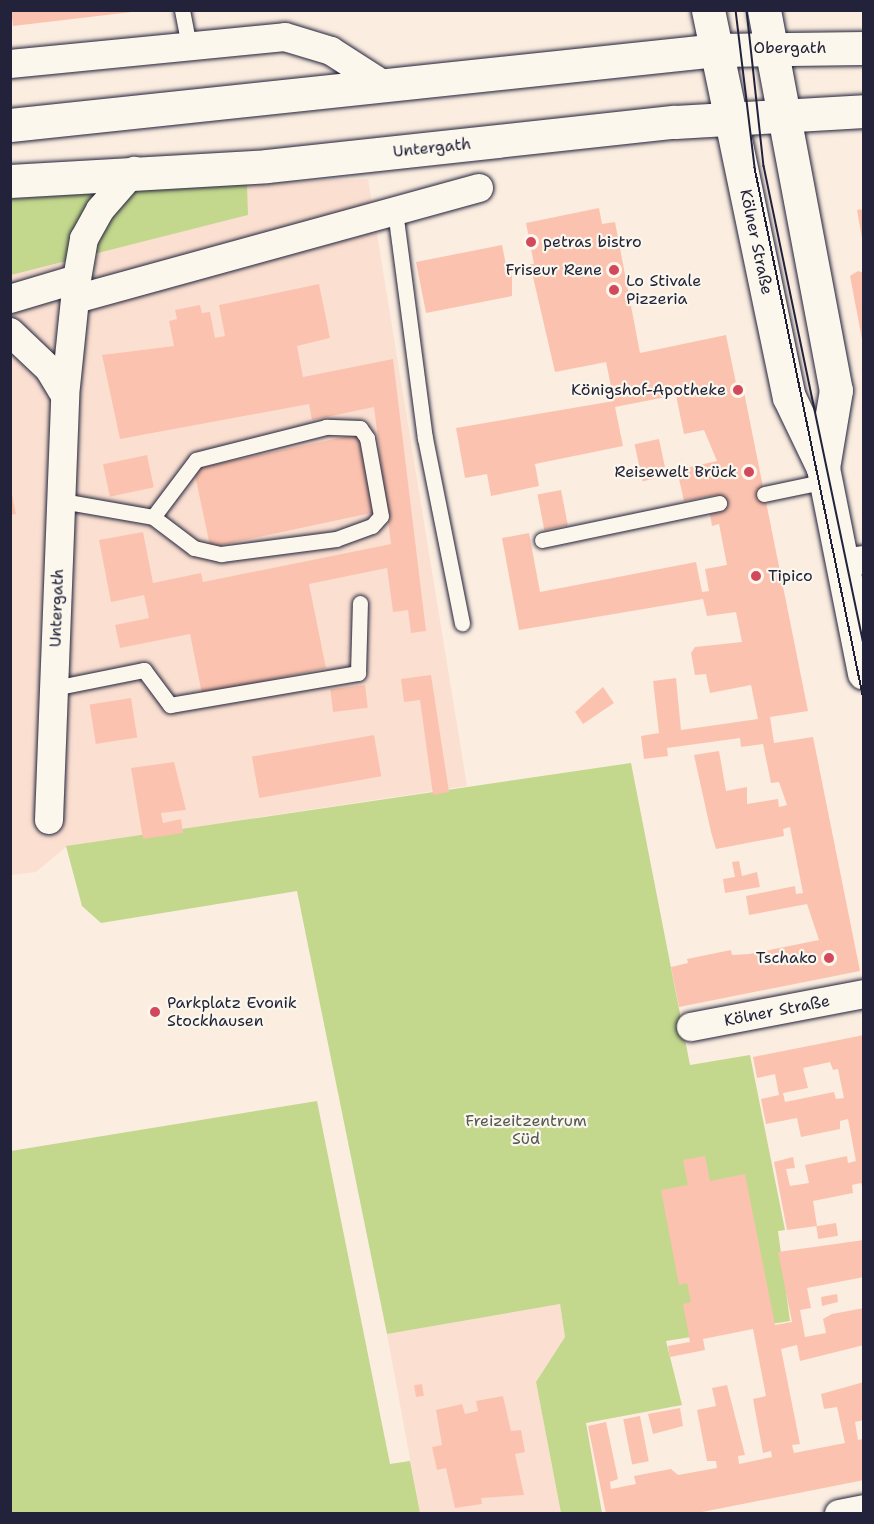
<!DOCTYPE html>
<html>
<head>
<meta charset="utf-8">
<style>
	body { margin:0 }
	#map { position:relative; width:874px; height:1524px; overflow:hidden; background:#fbede0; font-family:"Shantell Sans",sans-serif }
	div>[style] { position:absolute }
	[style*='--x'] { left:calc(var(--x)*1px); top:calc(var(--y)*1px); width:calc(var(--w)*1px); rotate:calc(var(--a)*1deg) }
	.built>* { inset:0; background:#fbe0d1 }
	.green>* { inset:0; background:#c3d78d }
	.building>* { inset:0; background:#fbc3af; transform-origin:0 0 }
	.roads { filter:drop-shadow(0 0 2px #22223b) drop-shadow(0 0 2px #22223b) }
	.service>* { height:15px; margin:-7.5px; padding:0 7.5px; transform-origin:7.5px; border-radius:7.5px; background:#fbf7ec }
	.minor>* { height:28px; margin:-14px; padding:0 14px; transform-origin:14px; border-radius:14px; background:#fbf7ec }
	.secondary>* { height:33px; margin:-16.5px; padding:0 16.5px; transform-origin:16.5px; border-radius:16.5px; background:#fbf7ec }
	.primary>* { height:33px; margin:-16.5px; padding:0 16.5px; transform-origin:16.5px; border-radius:16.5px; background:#fbf7ec }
	.tram>* { height:1.5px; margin:-0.75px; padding:0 0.75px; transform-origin:0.75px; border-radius:0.75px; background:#22223b }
	.dots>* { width:16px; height:16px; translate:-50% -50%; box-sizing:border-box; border:3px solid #fbf7ec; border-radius:50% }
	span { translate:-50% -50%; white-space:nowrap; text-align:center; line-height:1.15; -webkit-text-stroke:4.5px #fbf7ec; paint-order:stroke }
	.street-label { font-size:16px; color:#22223b }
	.poi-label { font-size:16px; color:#22223b }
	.left { translate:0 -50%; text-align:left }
	.right { translate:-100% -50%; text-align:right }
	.park-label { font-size:16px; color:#525854 }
	.frame { position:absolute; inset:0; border:12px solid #22223b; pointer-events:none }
</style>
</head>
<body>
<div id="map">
	<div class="built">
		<div style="clip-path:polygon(368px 179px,467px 786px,67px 846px,36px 872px,11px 875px,10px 275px,248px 215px,247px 183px)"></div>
		<div style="clip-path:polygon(560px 1304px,565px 1337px,536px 1382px,561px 1513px,420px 1513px,387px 1334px)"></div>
	</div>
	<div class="green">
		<div style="clip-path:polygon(247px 183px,248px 215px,11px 275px,11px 199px)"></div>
		<div style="clip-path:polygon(631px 763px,690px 1065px,750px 1055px,785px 1230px,778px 1231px,790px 1321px,666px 1341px,682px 1405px,586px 1423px,602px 1513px,561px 1513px,536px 1382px,565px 1337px,560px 1304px,387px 1334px,297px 891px,101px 923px,82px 906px,66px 846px)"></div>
		<div style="clip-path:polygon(317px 1101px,390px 1464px,410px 1461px,420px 1513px,11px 1513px,11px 1151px)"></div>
	</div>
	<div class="building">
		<div style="clip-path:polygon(11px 10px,132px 10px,132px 12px,13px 26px)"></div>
		<div style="clip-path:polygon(599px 208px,602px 224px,615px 222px,640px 353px,726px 335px,736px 383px,742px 382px,808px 711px,770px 717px,774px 743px,813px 737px,860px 971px,679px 1007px,671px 967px,688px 963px,687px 959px,731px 950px,732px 955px,749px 954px,819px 940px,807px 904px,749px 915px,746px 896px,795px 886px,796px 894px,803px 893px,790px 827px,783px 829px,784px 836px,716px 849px,711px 832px,694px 755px,719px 751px,726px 791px,747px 787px,747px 804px,778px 799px,779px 807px,787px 805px,779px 782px,771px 783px,763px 744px,741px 747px,740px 738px,667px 748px,668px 756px,644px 759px,641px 736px,659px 733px,653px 681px,676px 678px,681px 730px,758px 719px,751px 685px,710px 693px,706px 674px,695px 675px,691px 653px,695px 647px,742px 642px,736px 612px,707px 616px,703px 599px,519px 630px,502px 538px,529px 533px,540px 592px,696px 562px,702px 592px,709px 591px,705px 569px,727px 565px,719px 524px,712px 526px,710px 514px,721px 512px,717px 495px,684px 501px,677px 470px,717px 461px,704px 430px,684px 434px,676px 395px,615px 407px,623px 446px,535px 464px,539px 486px,491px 496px,487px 474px,465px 478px,456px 428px,614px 401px,606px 362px,555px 372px,530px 264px,534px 264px,526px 223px)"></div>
		<div style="clip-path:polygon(864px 209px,864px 237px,862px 238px,857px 210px)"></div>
		<div style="clip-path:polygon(502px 245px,506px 265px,512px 263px,512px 296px,426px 313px,416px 262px)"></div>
		<div style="clip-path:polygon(858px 271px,864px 273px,862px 339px,850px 276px)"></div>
		<div style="clip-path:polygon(319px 284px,330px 338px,297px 346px,303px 377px,393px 359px,426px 631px,411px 633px,408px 610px,393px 612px,387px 568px,309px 584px,326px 668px,202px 694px,190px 634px,120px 648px,115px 625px,149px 618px,144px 595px,111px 602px,99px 540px,143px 532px,153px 583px,201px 573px,203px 582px,391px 544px,374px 407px,312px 420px,309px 404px,120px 439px,102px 355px,174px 346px,169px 321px,177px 319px,175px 310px,200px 305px,202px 313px,210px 312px,215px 338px,225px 336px,219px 305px)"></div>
		<div style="left:358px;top:434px;width:80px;height:168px;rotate:78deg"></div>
		<div style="left:659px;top:439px;width:38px;height:25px;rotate:78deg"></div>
		<div style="left:147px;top:455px;width:33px;height:45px;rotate:78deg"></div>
		<div style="clip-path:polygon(10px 485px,16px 514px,10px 515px)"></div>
		<div style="left:561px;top:490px;width:36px;height:24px;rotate:79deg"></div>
		<div style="clip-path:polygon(431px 675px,449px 792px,433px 795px,420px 700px,404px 702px,401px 679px)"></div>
		<div style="left:365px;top:685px;width:23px;height:35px;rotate:83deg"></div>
		<div style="clip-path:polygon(603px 687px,614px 703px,583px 724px,575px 712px)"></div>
		<div style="left:131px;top:698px;width:40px;height:42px;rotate:81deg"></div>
		<div style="left:374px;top:735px;width:42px;height:124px;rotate:80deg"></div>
		<div style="clip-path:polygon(174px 762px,186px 810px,161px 813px,163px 823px,181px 819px,183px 833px,143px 839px,131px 768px)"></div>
		<div style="clip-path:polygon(739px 861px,742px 876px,757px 872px,760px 887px,725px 893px,723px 879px,735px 877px,732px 862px)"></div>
		<div style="clip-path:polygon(evenodd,864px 1035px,864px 1192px,861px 1183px,852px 1185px,853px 1193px,813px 1201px,817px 1226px,787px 1230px,774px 1162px,793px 1157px,795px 1168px,786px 1169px,790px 1186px,809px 1183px,805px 1165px,847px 1156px,848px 1163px,856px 1161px,848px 1119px,840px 1121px,840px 1129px,801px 1137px,797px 1118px,766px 1124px,761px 1099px,779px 1095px,775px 1074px,757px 1078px,753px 1057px,864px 1035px,830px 1062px,833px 1070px,838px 1069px,844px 1098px,836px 1099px,834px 1092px,785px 1102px,783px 1093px,808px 1088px,803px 1068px,830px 1062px)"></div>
		<div style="clip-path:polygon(705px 1156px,710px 1181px,745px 1174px,775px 1325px,792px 1322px,778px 1252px,864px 1240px,864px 1277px,807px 1288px,811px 1308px,800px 1310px,805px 1337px,826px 1333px,823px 1319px,832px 1314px,864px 1308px,864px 1345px,800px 1361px,797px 1345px,781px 1349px,800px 1444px,792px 1445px,794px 1453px,845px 1443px,837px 1407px,824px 1409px,821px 1394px,864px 1382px,864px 1420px,855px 1422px,858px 1440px,864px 1439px,864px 1480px,692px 1514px,606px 1514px,588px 1426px,606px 1422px,618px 1479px,610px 1482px,611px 1489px,636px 1484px,634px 1476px,671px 1469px,678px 1475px,717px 1468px,716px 1461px,707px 1461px,697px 1410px,716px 1406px,712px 1388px,727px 1385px,745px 1455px,738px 1456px,739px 1464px,772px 1457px,771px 1451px,763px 1453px,753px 1399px,766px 1396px,753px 1329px,703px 1339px,705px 1350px,670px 1357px,668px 1346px,690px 1342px,683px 1304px,691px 1302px,687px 1283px,679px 1285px,661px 1190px,688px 1185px,683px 1160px)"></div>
		<div style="left:836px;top:1223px;width:13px;height:20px;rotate:81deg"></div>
		<div style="clip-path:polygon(837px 1294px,838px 1302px,822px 1306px,821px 1297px)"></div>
		<div style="left:422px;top:1384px;width:12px;height:8px;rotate:81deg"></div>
		<div style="clip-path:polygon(503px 1396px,511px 1431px,521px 1430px,525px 1452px,515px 1454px,524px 1495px,481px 1498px,482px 1504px,455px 1508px,446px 1468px,437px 1470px,432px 1447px,442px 1445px,436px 1410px,462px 1404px,465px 1414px,478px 1411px,476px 1401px)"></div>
		<div style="clip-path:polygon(680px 1408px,683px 1426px,653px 1434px,648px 1414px)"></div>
		<div style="left:640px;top:1416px;width:46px;height:17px;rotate:79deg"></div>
	</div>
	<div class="roads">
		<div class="service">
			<div style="--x:182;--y:10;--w:38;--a:79"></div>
			<div style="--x:395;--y:211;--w:229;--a:82.5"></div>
			<div style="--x:425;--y:438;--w:189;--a:78.7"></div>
			<div style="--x:764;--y:494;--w:63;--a:-11.8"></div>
			<div style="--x:62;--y:501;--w:92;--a:10"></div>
			<div style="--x:153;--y:517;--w:51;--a:37.1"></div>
			<div style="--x:194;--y:548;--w:28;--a:13"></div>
			<div style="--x:221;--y:554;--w:116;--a:-7.4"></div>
			<div style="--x:336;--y:539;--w:38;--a:-20"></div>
			<div style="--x:372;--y:526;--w:13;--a:-48"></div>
			<div style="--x:381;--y:516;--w:79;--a:-100.2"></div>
			<div style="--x:367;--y:438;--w:12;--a:-125"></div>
			<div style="--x:360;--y:428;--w:34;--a:-178"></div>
			<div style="--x:326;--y:427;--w:134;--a:165.8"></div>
			<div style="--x:196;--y:460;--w:71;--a:127"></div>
			<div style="--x:542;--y:540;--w:181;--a:-11.8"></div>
			<div style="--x:54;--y:688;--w:92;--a:-11.3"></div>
			<div style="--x:144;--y:670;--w:44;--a:53.4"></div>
			<div style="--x:170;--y:705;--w:191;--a:-9.7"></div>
			<div style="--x:358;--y:673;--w:70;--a:-88.4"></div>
		</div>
		<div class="minor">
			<div style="--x:10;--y:64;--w:276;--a:-5.6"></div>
			<div style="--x:285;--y:37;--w:48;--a:16.9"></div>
			<div style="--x:331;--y:51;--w:63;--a:32.7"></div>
			<div style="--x:10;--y:299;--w:70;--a:-16.6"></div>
			<div style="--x:76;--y:299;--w:418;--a:-15.4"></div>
			<div style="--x:10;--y:332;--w:54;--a:43.5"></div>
			<div style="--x:49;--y:369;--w:31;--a:59"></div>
			<div style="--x:842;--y:563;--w:22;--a:-8"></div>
			<div style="--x:49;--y:820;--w:424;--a:-87.8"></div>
			<div style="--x:65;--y:396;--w:118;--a:-84.1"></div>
			<div style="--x:77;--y:279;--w:41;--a:-80.1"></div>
			<div style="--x:84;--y:239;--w:33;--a:-61"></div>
			<div style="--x:100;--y:210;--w:52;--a:-48.9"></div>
			<div style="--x:691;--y:1027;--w:176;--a:-10.8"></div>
			<div style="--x:839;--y:1514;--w:25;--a:-11"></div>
		</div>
		<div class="secondary">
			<div style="--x:708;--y:10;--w:395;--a:78.2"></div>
			<div style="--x:789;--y:397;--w:79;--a:64.4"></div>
			<div style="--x:764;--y:10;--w:387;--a:79.3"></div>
			<div style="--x:836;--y:390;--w:79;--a:99.5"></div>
			<div style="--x:823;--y:468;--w:209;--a:78.7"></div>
		</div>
		<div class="primary">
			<div style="--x:10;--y:125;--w:710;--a:-6.06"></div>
			<div style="--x:716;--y:50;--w:148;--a:-0.8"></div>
			<div style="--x:10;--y:181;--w:257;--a:-3.3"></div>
			<div style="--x:267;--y:166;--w:410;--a:-6.2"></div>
			<div style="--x:675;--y:122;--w:189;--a:-3.3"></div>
		</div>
	</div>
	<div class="tram">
		<div style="--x:736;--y:10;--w:159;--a:83.1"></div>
		<div style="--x:755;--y:168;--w:543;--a:78.42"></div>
		<div style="--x:747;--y:10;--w:157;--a:83.8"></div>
		<div style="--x:764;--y:166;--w:488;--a:78.2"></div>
	</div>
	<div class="dots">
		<div style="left:531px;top:242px;background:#d1495b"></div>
		<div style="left:614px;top:270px;background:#d1495b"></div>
		<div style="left:614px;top:290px;background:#d1495b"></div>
		<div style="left:738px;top:390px;background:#d1495b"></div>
		<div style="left:749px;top:472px;background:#d1495b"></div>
		<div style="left:756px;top:576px;background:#d1495b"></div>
		<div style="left:829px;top:958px;background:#d1495b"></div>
		<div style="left:155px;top:1012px;background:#d1495b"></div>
	</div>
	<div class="street-label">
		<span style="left:790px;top:48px">Obergath</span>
		<span style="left:432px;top:148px;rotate:-6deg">Untergath</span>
		<span style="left:756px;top:242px;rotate:78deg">Kölner Straße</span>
		<span style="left:57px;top:608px;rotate:-88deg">Untergath</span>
		<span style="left:777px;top:1011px;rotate:-11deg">Kölner Straße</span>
	</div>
	<div class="poi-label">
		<span class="left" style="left:543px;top:242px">petras bistro</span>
		<span class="right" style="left:602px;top:270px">Friseur Rene</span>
		<span class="left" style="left:626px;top:290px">Lo Stivale<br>Pizzeria</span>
		<span class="right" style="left:726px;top:390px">Königshof-Apotheke</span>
		<span class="right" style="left:737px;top:472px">Reisewelt Brück</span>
		<span class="left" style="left:768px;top:576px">Tipico</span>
		<span class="right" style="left:817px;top:958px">Tschako</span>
		<span class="left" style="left:167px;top:1012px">Parkplatz Evonik<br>Stockhausen</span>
	</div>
	<div class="park-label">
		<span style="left:526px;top:1130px">Freizeitzentrum<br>Süd</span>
	</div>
	<div class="frame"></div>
</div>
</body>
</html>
